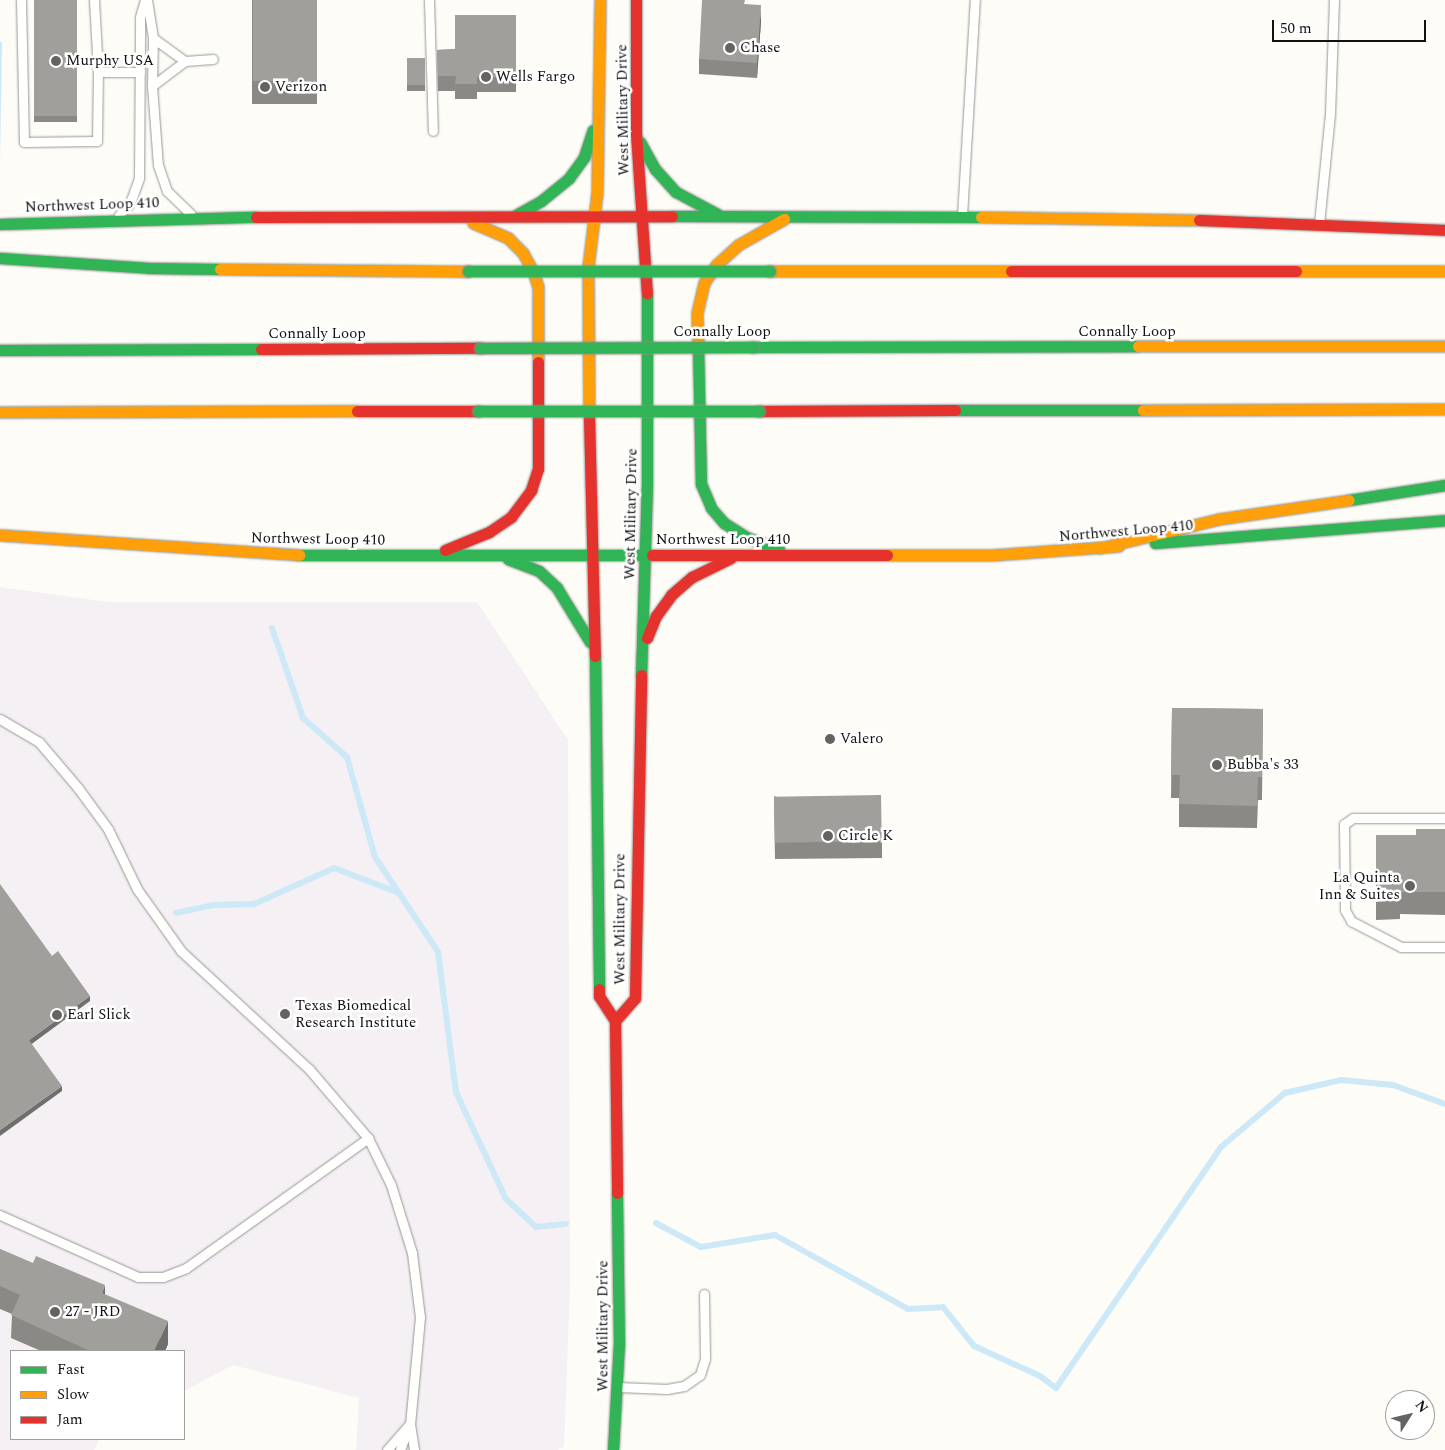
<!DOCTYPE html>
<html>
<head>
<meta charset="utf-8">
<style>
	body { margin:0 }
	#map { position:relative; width:1445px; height:1450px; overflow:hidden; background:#fdfcf7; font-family:Spectral,serif }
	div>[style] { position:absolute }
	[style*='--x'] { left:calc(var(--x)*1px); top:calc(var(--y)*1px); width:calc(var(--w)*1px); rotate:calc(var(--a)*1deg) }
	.industrial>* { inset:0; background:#f5f0f3 }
	.water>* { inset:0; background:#cde8f7 }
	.stream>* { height:6px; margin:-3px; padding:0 3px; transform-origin:3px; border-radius:3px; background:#cde8f7 }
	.roads { filter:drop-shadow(0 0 1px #979795) drop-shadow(0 0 1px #979795) }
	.lane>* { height:9px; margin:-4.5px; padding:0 4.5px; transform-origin:4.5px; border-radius:4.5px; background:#fffffe }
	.fast>* { height:11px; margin:-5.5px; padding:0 5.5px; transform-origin:5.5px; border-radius:5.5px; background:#30b455 }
	.slow>* { height:11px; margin:-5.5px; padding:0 5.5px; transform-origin:5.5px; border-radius:5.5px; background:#ff9f0a }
	.jam>* { height:11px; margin:-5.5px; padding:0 5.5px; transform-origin:5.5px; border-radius:5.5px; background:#e5322d }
	.bridges { filter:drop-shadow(0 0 1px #8e8d8b) drop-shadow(0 0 1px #8e8d8b) }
	.fast-bridge>* { height:11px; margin:-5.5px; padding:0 5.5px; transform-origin:5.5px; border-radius:5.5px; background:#30b455 }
	.wall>* { inset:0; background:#8a8986; transform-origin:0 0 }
	.shaded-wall>* { inset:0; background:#716f6d }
	.building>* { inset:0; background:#a19f9c; transform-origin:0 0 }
	.dots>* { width:14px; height:14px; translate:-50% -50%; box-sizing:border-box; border:2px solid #fff; border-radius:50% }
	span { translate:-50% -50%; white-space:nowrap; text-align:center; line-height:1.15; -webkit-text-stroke:5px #fff; paint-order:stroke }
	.poi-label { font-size:15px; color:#111 }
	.left { translate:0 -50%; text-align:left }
	.right { translate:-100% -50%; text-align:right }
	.street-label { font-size:15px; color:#111 }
	.legend { position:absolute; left:10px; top:1350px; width:175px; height:90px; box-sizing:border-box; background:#fff; border:1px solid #a0a0a0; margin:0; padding:6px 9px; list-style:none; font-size:15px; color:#111 }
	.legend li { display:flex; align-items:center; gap:10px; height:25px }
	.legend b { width:25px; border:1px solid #a0a0a0 }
	.north { position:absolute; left:1385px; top:1390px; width:50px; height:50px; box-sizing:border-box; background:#fff; border:1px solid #a0a0a0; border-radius:50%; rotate:54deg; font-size:14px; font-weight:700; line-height:20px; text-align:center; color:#111 }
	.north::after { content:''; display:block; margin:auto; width:18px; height:22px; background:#646362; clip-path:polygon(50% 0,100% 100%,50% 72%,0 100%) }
	.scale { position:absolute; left:1272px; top:20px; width:154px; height:22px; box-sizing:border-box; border:2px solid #111; border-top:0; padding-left:6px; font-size:15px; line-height:18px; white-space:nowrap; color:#111; -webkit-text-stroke:4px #fff; paint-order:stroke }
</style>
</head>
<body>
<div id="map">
	<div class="industrial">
		<div style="clip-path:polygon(0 587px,108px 602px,477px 602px,568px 740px,570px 1288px,564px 1446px,558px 1450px,356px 1450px,359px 1398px,233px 1365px,184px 1391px,184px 1351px,11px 1351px,11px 1439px,99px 1439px,94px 1450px,0 1450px)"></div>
	</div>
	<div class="water">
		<div style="clip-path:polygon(0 41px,2px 43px,0 162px)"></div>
	</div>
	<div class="stream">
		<div style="--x:272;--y:628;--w:95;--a:71"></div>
		<div style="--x:303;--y:718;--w:59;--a:41.6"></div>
		<div style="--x:347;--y:757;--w:104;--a:74.4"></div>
		<div style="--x:375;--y:857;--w:114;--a:56.4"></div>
		<div style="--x:438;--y:952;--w:141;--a:82.7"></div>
		<div style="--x:456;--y:1092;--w:118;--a:65"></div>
		<div style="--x:506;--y:1199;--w:41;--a:43"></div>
		<div style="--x:536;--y:1227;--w:30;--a:-6"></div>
		<div style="--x:176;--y:913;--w:39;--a:-12"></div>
		<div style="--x:214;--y:905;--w:40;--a:-1.4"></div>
		<div style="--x:254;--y:904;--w:88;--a:-24.2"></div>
		<div style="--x:334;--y:868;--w:70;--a:21"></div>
		<div style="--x:656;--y:1223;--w:51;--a:28.1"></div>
		<div style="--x:701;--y:1247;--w:75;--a:-9.2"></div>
		<div style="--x:775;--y:1235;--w:152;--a:29.1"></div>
		<div style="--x:908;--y:1309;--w:35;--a:-3"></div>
		<div style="--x:943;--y:1307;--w:50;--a:51.5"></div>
		<div style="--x:974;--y:1346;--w:72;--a:24.4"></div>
		<div style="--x:1040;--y:1376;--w:20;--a:37"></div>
		<div style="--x:1056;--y:1388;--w:292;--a:-55.6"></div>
		<div style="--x:1221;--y:1147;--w:84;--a:-40.2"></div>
		<div style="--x:1285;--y:1093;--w:57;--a:-13.1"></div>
		<div style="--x:1341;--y:1080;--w:52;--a:5.5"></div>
		<div style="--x:1393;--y:1085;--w:55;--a:20.1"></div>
	</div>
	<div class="roads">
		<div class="lane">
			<div style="--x:21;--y:0;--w:142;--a:88.8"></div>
			<div style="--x:24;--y:142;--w:73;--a:-0.8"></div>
			<div style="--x:97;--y:141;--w:69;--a:-89.2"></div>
			<div style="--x:94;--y:0;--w:72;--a:86.8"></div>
			<div style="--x:98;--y:72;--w:42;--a:0"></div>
			<div style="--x:147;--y:0;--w:38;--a:81"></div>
			<div style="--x:153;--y:38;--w:48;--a:91.2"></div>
			<div style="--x:152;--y:86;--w:79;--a:85.7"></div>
			<div style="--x:158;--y:165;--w:28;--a:71"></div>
			<div style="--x:167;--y:191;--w:33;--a:44"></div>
			<div style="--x:429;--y:0;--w:131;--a:88.3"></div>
			<div style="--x:153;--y:38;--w:39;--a:36"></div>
			<div style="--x:152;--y:86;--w:41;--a:-37.1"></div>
			<div style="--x:185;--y:61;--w:28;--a:-4"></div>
			<div style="--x:119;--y:215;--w:16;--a:-47"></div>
			<div style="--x:130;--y:203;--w:27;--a:-70"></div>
			<div style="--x:139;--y:178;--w:161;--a:-89.6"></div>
			<div style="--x:140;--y:17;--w:18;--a:-74"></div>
			<div style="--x:962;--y:216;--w:216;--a:-86.6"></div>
			<div style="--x:1319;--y:224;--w:111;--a:-84.3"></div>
			<div style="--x:1330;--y:114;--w:114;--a:-88"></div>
			<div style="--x:0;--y:719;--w:45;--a:30.5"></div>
			<div style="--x:39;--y:742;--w:60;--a:49.7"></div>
			<div style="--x:78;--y:788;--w:51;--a:53.8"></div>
			<div style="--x:108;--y:829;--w:67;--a:64.2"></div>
			<div style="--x:137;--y:889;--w:76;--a:54.6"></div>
			<div style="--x:181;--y:951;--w:174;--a:42.7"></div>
			<div style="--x:309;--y:1069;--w:91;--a:49.5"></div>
			<div style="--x:368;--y:1138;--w:52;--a:63.9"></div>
			<div style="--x:391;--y:1185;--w:71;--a:72.8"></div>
			<div style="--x:412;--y:1253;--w:64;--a:82.9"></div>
			<div style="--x:420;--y:1317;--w:107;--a:95.3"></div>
			<div style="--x:410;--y:1424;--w:26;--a:81"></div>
			<div style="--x:1445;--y:818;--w:92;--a:180"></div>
			<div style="--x:1353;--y:818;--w:11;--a:146"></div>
			<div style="--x:1344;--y:824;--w:86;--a:89.3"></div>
			<div style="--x:1345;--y:910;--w:13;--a:61"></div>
			<div style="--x:1351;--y:921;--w:56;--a:27.5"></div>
			<div style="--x:1401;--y:947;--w:44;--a:0"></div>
			<div style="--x:0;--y:1215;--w:151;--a:24.2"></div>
			<div style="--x:138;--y:1277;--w:25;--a:0"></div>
			<div style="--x:163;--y:1277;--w:25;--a:-21"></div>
			<div style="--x:186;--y:1268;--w:224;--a:-35.5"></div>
			<div style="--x:618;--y:1387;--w:49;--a:2.3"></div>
			<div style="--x:667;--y:1389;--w:17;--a:-10"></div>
			<div style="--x:684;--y:1386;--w:19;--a:-35"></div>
			<div style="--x:700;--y:1375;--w:17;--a:-73"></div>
			<div style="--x:705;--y:1359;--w:65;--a:-90.9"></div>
			<div style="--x:387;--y:1450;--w:35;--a:-49"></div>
			<div style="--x:400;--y:1450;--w:20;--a:-70"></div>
		</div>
		<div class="fast">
			<div style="--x:640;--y:142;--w:31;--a:61"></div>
			<div style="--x:655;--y:169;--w:31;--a:48"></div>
			<div style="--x:676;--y:192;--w:47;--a:28.2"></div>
			<div style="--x:514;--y:216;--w:31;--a:-29"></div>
			<div style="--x:541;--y:201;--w:36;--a:-39"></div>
			<div style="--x:569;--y:178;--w:26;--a:-54"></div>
			<div style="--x:584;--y:157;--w:28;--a:-72"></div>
			<div style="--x:672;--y:216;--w:309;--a:0.2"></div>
			<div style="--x:0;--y:224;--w:256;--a:-1.6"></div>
			<div style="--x:0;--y:258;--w:149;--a:3.8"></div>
			<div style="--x:149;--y:268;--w:71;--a:0.8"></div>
			<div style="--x:698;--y:344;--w:140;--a:88.8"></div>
			<div style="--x:701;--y:484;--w:26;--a:67"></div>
			<div style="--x:711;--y:508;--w:20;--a:49"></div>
			<div style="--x:724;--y:523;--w:28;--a:32"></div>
			<div style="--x:748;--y:538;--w:33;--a:20"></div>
			<div style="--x:753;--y:347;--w:385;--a:-0.1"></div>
			<div style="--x:0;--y:350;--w:261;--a:-0.2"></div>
			<div style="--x:955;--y:410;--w:188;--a:0"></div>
			<div style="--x:1349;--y:500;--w:97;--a:-8.9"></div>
			<div style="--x:1155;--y:543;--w:291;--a:-4.5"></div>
			<div style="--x:299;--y:555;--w:353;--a:0"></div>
			<div style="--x:508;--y:559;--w:33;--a:21"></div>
			<div style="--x:539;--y:571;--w:25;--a:43"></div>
			<div style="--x:557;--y:588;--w:63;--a:58.6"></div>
			<div style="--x:595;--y:656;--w:333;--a:89.3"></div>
			<div style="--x:641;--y:675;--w:190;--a:-88.2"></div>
			<div style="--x:647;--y:485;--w:191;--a:-90"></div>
			<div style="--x:613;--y:1450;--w:106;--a:-86.8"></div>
			<div style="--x:619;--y:1344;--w:151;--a:-90.8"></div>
		</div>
		<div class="slow">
			<div style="--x:981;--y:217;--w:218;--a:0.8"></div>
			<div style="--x:473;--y:223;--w:38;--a:23"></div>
			<div style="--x:508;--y:238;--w:21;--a:45"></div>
			<div style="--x:523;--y:253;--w:24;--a:62"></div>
			<div style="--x:534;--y:274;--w:14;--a:73"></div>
			<div style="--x:538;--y:287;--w:75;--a:90"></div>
			<div style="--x:220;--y:269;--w:248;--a:0.5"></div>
			<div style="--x:770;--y:271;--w:241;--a:0"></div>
			<div style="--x:1296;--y:271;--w:149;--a:0"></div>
			<div style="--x:698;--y:344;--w:31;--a:-92"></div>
			<div style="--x:697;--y:313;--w:31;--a:-77"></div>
			<div style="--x:704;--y:283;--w:22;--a:-56"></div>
			<div style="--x:716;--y:265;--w:30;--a:-42"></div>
			<div style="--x:738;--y:245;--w:53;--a:-29.5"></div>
			<div style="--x:1138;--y:346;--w:307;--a:0"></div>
			<div style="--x:1143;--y:410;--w:302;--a:-0.2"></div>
			<div style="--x:0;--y:412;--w:357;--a:-0.2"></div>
			<div style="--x:589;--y:416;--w:149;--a:-90.4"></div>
			<div style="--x:588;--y:267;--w:75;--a:-83.1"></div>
			<div style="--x:597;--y:193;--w:193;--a:-89.1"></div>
			<div style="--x:0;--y:535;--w:300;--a:3.8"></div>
			<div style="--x:1100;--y:548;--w:122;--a:-13.7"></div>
			<div style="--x:1219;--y:519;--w:131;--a:-8.3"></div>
			<div style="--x:887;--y:555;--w:105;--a:0"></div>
			<div style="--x:992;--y:555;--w:127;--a:-4.1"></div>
		</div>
		<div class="jam">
			<div style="--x:636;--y:0;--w:133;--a:90"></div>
			<div style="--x:636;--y:133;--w:161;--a:86.1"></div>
			<div style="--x:256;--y:217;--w:416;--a:-0.1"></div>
			<div style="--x:1199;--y:220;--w:246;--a:2.3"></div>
			<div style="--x:1011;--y:271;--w:285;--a:0"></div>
			<div style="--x:261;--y:349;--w:219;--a:-0.3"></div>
			<div style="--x:357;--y:411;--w:121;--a:0"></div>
			<div style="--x:759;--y:411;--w:196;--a:-0.3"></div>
			<div style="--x:589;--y:416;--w:240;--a:88.6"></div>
			<div style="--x:445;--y:550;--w:48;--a:-22.2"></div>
			<div style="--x:489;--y:532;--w:27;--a:-34"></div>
			<div style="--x:511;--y:517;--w:34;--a:-53"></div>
			<div style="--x:531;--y:490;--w:22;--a:-72"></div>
			<div style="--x:538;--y:469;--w:107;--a:-90"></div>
			<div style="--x:652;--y:555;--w:235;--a:0"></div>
			<div style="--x:647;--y:638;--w:24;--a:-68"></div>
			<div style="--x:656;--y:616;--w:26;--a:-54"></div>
			<div style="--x:671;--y:595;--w:28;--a:-41"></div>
			<div style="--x:692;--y:577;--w:43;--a:-26"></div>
			<div style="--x:599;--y:989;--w:7;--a:90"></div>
			<div style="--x:599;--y:996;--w:30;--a:57"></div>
			<div style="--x:615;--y:1021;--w:172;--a:89.3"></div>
			<div style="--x:615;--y:1021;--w:30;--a:-49"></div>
			<div style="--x:635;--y:998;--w:323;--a:-88.9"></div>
		</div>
	</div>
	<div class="bridges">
		<div class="fast-bridge">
			<div style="--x:468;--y:271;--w:302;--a:0"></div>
			<div style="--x:480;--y:348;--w:273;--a:-0.2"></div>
			<div style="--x:478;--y:411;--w:281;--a:0"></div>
		</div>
	</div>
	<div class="wall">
		<div style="left:34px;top:0;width:43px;height:122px"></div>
		<div style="left:252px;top:0;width:65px;height:104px"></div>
		<div style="clip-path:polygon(745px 4px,761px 21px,757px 78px,699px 74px,699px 59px)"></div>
		<div style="clip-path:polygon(516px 15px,516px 92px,477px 92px,477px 99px,455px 99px,455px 91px,438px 91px,437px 50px,455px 49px)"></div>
		<div style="left:407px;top:58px;width:18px;height:33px"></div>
		<div style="clip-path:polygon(1172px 708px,1263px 709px,1262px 800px,1258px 800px,1257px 828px,1179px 827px,1179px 798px,1171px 798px)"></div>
		<div style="clip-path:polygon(774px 796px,882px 841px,882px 858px,775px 859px)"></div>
		<div style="clip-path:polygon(1445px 829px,1445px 915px,1400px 914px,1400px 919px,1376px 920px,1376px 835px,1416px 835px)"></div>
		<div style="clip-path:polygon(0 1249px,105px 1295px,168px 1344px,165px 1351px,41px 1351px,11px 1338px,12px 1314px,0 1309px)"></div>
	</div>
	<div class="shaded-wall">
		<div style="clip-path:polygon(761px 5px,761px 21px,757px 78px,757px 63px)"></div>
		<div style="clip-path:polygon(90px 996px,90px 1001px,29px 1046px,29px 1040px)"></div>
		<div style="clip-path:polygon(62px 1086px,62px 1091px,0 1136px,0 1130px)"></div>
		<div style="clip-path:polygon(105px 1285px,105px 1308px,102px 1293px)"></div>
		<div style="clip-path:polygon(168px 1321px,168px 1344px,165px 1351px,154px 1351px)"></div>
	</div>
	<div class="building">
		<div style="left:34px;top:0;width:43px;height:116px"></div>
		<div style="left:253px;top:0;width:64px;height:81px"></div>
		<div style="clip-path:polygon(702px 0,745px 0,744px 4px,761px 5px,757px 63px,699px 59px)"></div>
		<div style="clip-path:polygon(455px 15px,516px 15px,516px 77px,477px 77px,477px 84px,455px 84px,456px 76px,438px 76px,437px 50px,455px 49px)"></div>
		<div style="left:407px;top:58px;width:18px;height:27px"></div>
		<div style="clip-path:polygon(1172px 708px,1263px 709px,1262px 777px,1258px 777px,1257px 806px,1179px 804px,1180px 775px,1171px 775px)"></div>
		<div style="left:881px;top:795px;width:46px;height:107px;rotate:89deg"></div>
		<div style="clip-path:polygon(1416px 829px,1445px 829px,1445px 892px,1400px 892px,1400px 897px,1376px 897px,1376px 835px,1416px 835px)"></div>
		<div style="clip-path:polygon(0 884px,52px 956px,58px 951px,90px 996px,29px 1040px,62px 1086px,0 1130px)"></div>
		<div style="clip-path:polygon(0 1249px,33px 1263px,36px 1256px,105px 1285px,102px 1293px,168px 1321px,154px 1351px,90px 1351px,11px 1315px,20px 1295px,0 1286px)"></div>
	</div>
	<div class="dots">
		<div style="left:730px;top:48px;background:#646362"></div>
		<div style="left:56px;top:61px;background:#646362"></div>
		<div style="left:486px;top:77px;background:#646362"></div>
		<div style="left:265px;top:87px;background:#646362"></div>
		<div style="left:830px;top:739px;background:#646362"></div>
		<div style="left:1217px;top:765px;background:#646362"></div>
		<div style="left:828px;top:836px;background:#646362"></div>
		<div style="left:1410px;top:886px;background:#646362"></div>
		<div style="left:285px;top:1014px;background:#646362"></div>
		<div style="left:57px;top:1015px;background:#646362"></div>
		<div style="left:55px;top:1312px;background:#646362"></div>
	</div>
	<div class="poi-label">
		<span class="left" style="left:740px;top:48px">Chase</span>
		<span class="left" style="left:66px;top:61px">Murphy USA</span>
		<span class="left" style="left:496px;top:77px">Wells Fargo</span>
		<span class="left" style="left:275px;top:87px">Verizon</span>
		<span class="left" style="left:840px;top:739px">Valero</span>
		<span class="left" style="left:1227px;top:765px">Bubba's 33</span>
		<span class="left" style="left:838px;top:836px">Circle K</span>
		<span class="right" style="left:1400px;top:886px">La Quinta<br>Inn &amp; Suites</span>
		<span class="left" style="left:295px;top:1014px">Texas Biomedical<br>Research Institute</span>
		<span class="left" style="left:67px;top:1015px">Earl Slick</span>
		<span class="left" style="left:65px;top:1312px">27 - JRD</span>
	</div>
	<div class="street-label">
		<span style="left:623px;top:110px;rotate:-91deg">West Military Drive</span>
		<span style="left:92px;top:205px;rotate:-2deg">Northwest Loop 410</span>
		<span style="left:722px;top:332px">Connally Loop</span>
		<span style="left:1127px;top:332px">Connally Loop</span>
		<span style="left:317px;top:334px">Connally Loop</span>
		<span style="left:631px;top:514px;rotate:-89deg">West Military Drive</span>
		<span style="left:1126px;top:531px;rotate:-5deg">Northwest Loop 410</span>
		<span style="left:318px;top:539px;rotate:1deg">Northwest Loop 410</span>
		<span style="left:723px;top:540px">Northwest Loop 410</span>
		<span style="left:620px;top:919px;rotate:-90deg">West Military Drive</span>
		<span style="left:603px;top:1326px;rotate:-90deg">West Military Drive</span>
	</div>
	<ul class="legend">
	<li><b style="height:6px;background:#30b455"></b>Fast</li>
	<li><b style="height:6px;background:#ff9f0a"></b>Slow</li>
	<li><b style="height:6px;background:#e5322d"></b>Jam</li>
	</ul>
	<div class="north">N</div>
	<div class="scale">50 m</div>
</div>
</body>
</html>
